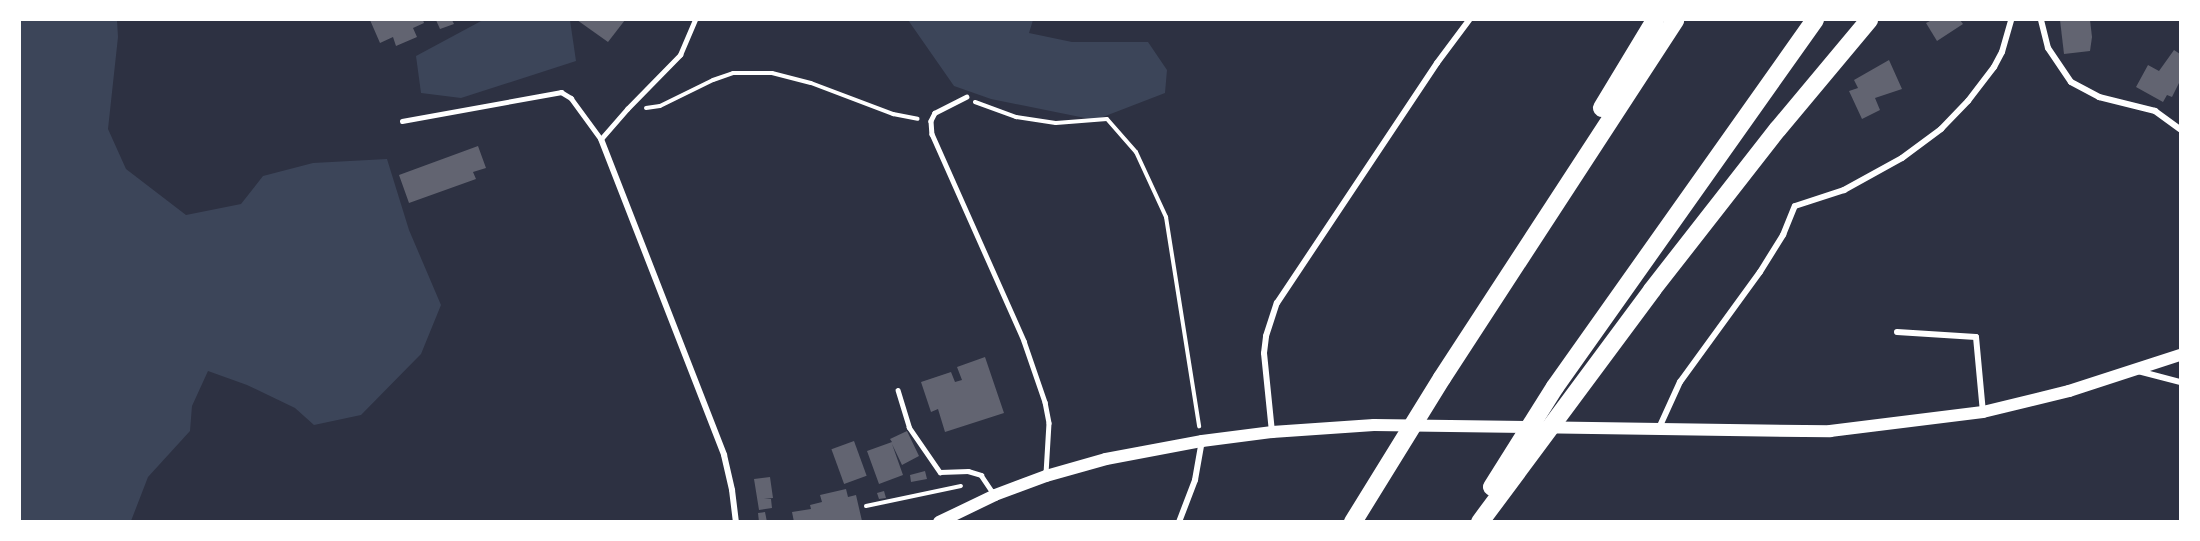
<!DOCTYPE html>
<html>
<head>
<meta charset="utf-8">
<style>
	body { margin:0 }
	#map { position:relative; width:2200px; height:541px; overflow:hidden; background:#2d3142; font-family:Ubuntu,sans-serif }
	div>[style] { position:absolute }
	[style*='--x'] { left:calc(var(--x)*1px); top:calc(var(--y)*1px); width:calc(var(--w)*1px); rotate:calc(var(--a)*1deg) }
	.green>* { inset:0; background:#3c4559 }
	.building>* { inset:0; background:#626471; transform-origin:0 0 }
	.path>* { height:4px; margin:-2px; padding:0 2px; transform-origin:2px; border-radius:2px; background:#fff }
	.service>* { height:4.5px; margin:-2.25px; padding:0 2.25px; transform-origin:2.25px; border-radius:2.25px; background:#fff }
	.minor>* { height:6px; margin:-3px; padding:0 3px; transform-origin:3px; border-radius:3px; background:#fff }
	.secondary>* { height:12px; margin:-6px; padding:0 6px; transform-origin:6px; border-radius:6px; background:#fff }
	.motorway>* { height:18px; margin:-9px; padding:0 9px; transform-origin:9px; border-radius:9px; background:#fff }
	span { translate:-50% -50%; white-space:nowrap; text-align:center; line-height:1.15; -webkit-text-stroke:4.5px #fff; paint-order:stroke }
	.frame { position:absolute; inset:0; border:21px solid #fff; pointer-events:none }
</style>
</head>
<body>
<div id="map">
	<div class="green">
		<div style="clip-path:polygon(20px 20px,117px 20px,118px 37px,108px 129px,126px 169px,186px 215px,241px 204px,263px 176px,313px 163px,387px 159px,409px 230px,441px 305px,421px 354px,361px 415px,314px 425px,295px 408px,247px 385px,208px 371px,192px 406px,190px 431px,148px 477px,131px 521px,20px 521px)"></div>
		<div style="clip-path:polygon(483px 20px,570px 20px,576px 61px,461px 98px,421px 93px,416px 56px)"></div>
		<div style="clip-path:polygon(908px 20px,1033px 20px,1029px 33px,1072px 42px,1148px 42px,1167px 70px,1165px 93px,1095px 120px,991px 99px,954px 86px)"></div>
	</div>
	<div class="building">
		<div style="clip-path:polygon(370px 20px,423px 20px,424px 23px,413px 28px,417px 37px,396px 46px,393px 37px,380px 43px)"></div>
		<div style="clip-path:polygon(436px 20px,452px 20px,454px 24px,440px 29px)"></div>
		<div style="clip-path:polygon(577px 20px,625px 20px,608px 42px)"></div>
		<div style="clip-path:polygon(1932px 20px,1960px 20px,1963px 24px,1937px 41px,1926px 23px)"></div>
		<div style="clip-path:polygon(2060px 20px,2090px 20px,2092px 37px,2090px 51px,2064px 54px)"></div>
		<div style="clip-path:polygon(2174px 50px,2180px 54px,2180px 81px,2172px 97px,2167px 95px,2163px 102px,2136px 87px,2148px 65px,2159px 71px)"></div>
		<div style="clip-path:polygon(1889px 60px,1902px 89px,1875px 98px,1880px 110px,1862px 119px,1849px 91px,1858px 88px,1854px 80px)"></div>
		<div style="clip-path:polygon(478px 146px,486px 168px,473px 172px,476px 179px,409px 203px,399px 175px)"></div>
		<div style="clip-path:polygon(985px 357px,1004px 413px,945px 432px,938px 409px,931px 412px,921px 382px,951px 372px,955px 382px,962px 380px,957px 367px)"></div>
		<div style="clip-path:polygon(907px 431px,919px 456px,902px 465px,892px 444px,903px 475px,879px 484px,867px 451px,892px 442px,890px 439px)"></div>
		<div style="left:854px;top:441px;width:37px;height:24px;rotate:70deg"></div>
		<div style="clip-path:polygon(925px 471px,927px 479px,911px 482px,910px 475px)"></div>
		<div style="clip-path:polygon(770px 477px,773px 498px,764px 499px,771px 499px,772px 508px,759px 510px,754px 479px)"></div>
		<div style="clip-path:polygon(846px 489px,848px 497px,856px 495px,862px 521px,794px 522px,792px 512px,811px 509px,810px 505px,822px 502px,820px 495px)"></div>
		<div style="clip-path:polygon(884px 491px,886px 498px,879px 499px,877px 493px)"></div>
		<div style="clip-path:polygon(765px 512px,767px 522px,759px 522px,758px 513px)"></div>
	</div>
	<div class="path">
		<div style="--x:975;--y:102;--w:44;--a:20.1"></div>
		<div style="--x:1016;--y:117;--w:40;--a:8.5"></div>
		<div style="--x:1056;--y:123;--w:51;--a:-4.5"></div>
		<div style="--x:1107;--y:119;--w:44;--a:48.7"></div>
		<div style="--x:1136;--y:152;--w:72;--a:65.2"></div>
		<div style="--x:1166;--y:217;--w:212;--a:81"></div>
		<div style="--x:646;--y:108;--w:14;--a:-8"></div>
		<div style="--x:660;--y:106;--w:59;--a:-26.1"></div>
		<div style="--x:713;--y:80;--w:21;--a:-19"></div>
		<div style="--x:733;--y:73;--w:39;--a:0"></div>
		<div style="--x:772;--y:73;--w:40;--a:14.4"></div>
		<div style="--x:811;--y:83;--w:88;--a:20.7"></div>
		<div style="--x:893;--y:114;--w:25;--a:11"></div>
		<div style="--x:866;--y:506;--w:97;--a:-11.9"></div>
	</div>
	<div class="service">
		<div style="--x:967;--y:97;--w:36;--a:153"></div>
		<div style="--x:935;--y:113;--w:9;--a:117"></div>
		<div style="--x:931;--y:121;--w:13;--a:86"></div>
		<div style="--x:932;--y:134;--w:227;--a:66"></div>
		<div style="--x:1024;--y:341;--w:65;--a:71"></div>
		<div style="--x:1045;--y:402;--w:21;--a:79"></div>
		<div style="--x:1049;--y:423;--w:50;--a:93.4"></div>
		<div style="--x:402;--y:121;--w:162;--a:-10.3"></div>
		<div style="--x:561;--y:92;--w:12;--a:31"></div>
		<div style="--x:571;--y:98;--w:51;--a:53.8"></div>
		<div style="--x:601;--y:139;--w:40;--a:-49"></div>
		<div style="--x:627;--y:109;--w:76;--a:-45.5"></div>
		<div style="--x:680;--y:55;--w:38;--a:-67"></div>
		<div style="--x:898;--y:390;--w:39;--a:73"></div>
		<div style="--x:909;--y:427;--w:55;--a:55.4"></div>
		<div style="--x:940;--y:472;--w:28;--a:-2"></div>
		<div style="--x:968;--y:471;--w:14;--a:17"></div>
		<div style="--x:981;--y:475;--w:22;--a:56"></div>
	</div>
	<div class="minor">
		<div style="--x:2041;--y:20;--w:29;--a:76"></div>
		<div style="--x:2048;--y:48;--w:41;--a:55.9"></div>
		<div style="--x:2071;--y:82;--w:32;--a:28"></div>
		<div style="--x:2099;--y:97;--w:58;--a:14"></div>
		<div style="--x:2155;--y:111;--w:31;--a:36"></div>
		<div style="--x:601;--y:139;--w:339;--a:68.7"></div>
		<div style="--x:724;--y:455;--w:36;--a:77"></div>
		<div style="--x:732;--y:490;--w:32;--a:83"></div>
		<div style="--x:1897;--y:332;--w:79;--a:3.6"></div>
		<div style="--x:1976;--y:337;--w:75;--a:84.7"></div>
		<div style="--x:2138;--y:371;--w:43;--a:14.7"></div>
		<div style="--x:1659;--y:428;--w:51;--a:-65.5"></div>
		<div style="--x:1680;--y:382;--w:136;--a:-54"></div>
		<div style="--x:1760;--y:272;--w:44;--a:-58.1"></div>
		<div style="--x:1783;--y:235;--w:31;--a:-68"></div>
		<div style="--x:1795;--y:206;--w:52;--a:-18.1"></div>
		<div style="--x:1844;--y:190;--w:66;--a:-28.9"></div>
		<div style="--x:1902;--y:158;--w:49;--a:-36.6"></div>
		<div style="--x:1941;--y:129;--w:39;--a:-46"></div>
		<div style="--x:1968;--y:101;--w:43;--a:-52.6"></div>
		<div style="--x:1994;--y:67;--w:17;--a:-62"></div>
		<div style="--x:2002;--y:52;--w:33;--a:-74"></div>
		<div style="--x:1272;--y:432;--w:79;--a:-95.8"></div>
		<div style="--x:1264;--y:353;--w:17;--a:-83"></div>
		<div style="--x:1266;--y:336;--w:35;--a:-72"></div>
		<div style="--x:1277;--y:303;--w:288;--a:-56.3"></div>
		<div style="--x:1437;--y:63;--w:54;--a:-53.3"></div>
		<div style="--x:1179;--y:522;--w:45;--a:-69.1"></div>
		<div style="--x:1195;--y:480;--w:40;--a:-80"></div>
	</div>
	<div class="secondary">
		<div style="--x:939;--y:522;--w:62;--a:-25.7"></div>
		<div style="--x:995;--y:495;--w:54;--a:-20.4"></div>
		<div style="--x:1046;--y:476;--w:62;--a:-15.8"></div>
		<div style="--x:1106;--y:459;--w:98;--a:-10.6"></div>
		<div style="--x:1202;--y:441;--w:71;--a:-7.3"></div>
		<div style="--x:1272;--y:432;--w:102;--a:-3.9"></div>
		<div style="--x:1374;--y:425;--w:456;--a:0.8"></div>
		<div style="--x:1830;--y:431;--w:154;--a:-7.1"></div>
		<div style="--x:1983;--y:412;--w:89;--a:-13.7"></div>
		<div style="--x:2069;--y:391;--w:117;--a:-18"></div>
	</div>
	<div class="motorway">
		<div style="--x:1602;--y:108;--w:103;--a:-58.9"></div>
		<div style="--x:1492;--y:487;--w:118;--a:-57.8"></div>
		<div style="--x:1555;--y:387;--w:450;--a:-54.7"></div>
		<div style="--x:1353;--y:522;--w:169;--a:-58.3"></div>
		<div style="--x:1442;--y:378;--w:427;--a:-56.9"></div>
		<div style="--x:1480;--y:522;--w:289;--a:-53.4"></div>
		<div style="--x:1652;--y:290;--w:204;--a:-52"></div>
		<div style="--x:1778;--y:129;--w:142;--a:-50.1"></div>
	</div>
	<div class="frame"></div>
</div>
</body>
</html>
